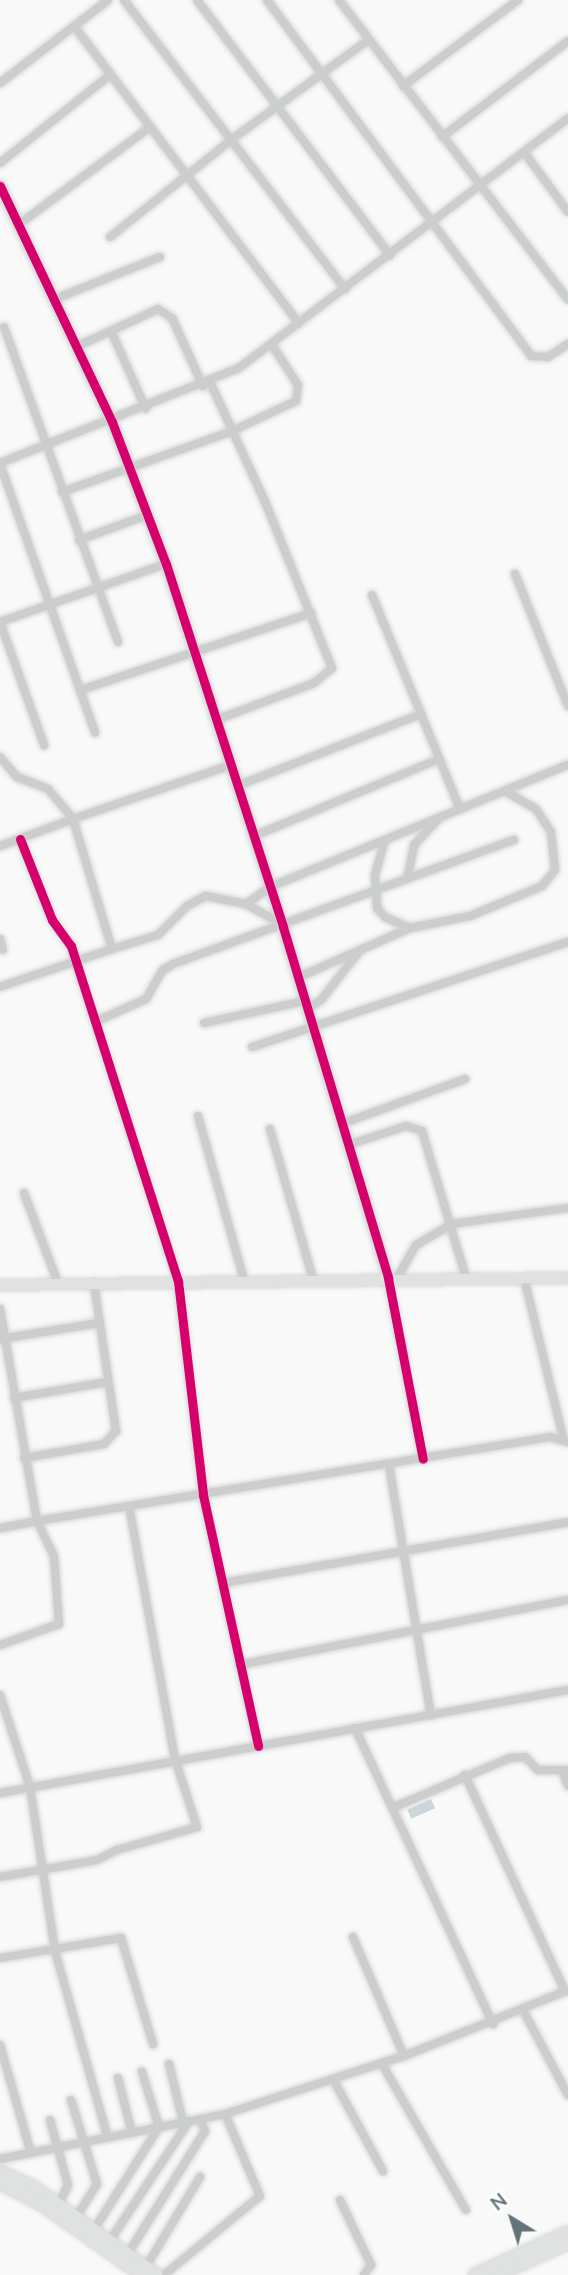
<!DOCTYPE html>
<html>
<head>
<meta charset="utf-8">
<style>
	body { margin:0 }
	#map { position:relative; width:568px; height:2275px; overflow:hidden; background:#f9f9f9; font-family:"Nunito Sans",sans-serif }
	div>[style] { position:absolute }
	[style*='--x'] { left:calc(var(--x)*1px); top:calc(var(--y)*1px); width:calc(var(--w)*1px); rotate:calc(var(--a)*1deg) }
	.water>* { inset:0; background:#ccd6d8; transform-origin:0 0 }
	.roads { filter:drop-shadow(0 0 2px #d5d6d7) drop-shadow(0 0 2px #d5d6d7) }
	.street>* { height:8px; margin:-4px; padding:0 4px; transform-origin:4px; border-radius:4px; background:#cccece }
	.secondary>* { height:10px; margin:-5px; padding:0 5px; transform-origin:5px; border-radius:5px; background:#e0e1e1 }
	.primary>* { height:12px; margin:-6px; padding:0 6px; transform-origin:6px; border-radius:6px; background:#e0e1e1 }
	.cycleway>* { height:9px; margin:-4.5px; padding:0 4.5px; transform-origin:4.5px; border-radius:4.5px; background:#d6006c }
	span { translate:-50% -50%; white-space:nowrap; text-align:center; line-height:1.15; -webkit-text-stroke:7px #fff; paint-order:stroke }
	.north { position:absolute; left:477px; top:2184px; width:70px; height:70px; -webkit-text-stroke:5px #fff; paint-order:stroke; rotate:322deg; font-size:19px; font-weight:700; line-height:28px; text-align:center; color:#61747c }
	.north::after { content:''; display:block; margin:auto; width:24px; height:32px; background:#61747c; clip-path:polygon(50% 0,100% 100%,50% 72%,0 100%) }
</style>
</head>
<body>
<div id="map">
	<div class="water">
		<div style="left:431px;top:1799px;width:10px;height:26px;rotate:66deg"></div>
	</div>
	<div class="roads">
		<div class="street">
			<div style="--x:124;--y:0;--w:364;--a:52.6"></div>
			<div style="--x:197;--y:0;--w:320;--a:52.9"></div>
			<div style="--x:267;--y:0;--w:443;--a:53.4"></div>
			<div style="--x:531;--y:356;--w:17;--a:3"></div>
			<div style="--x:548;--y:357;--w:24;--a:-33"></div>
			<div style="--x:339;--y:0;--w:377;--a:52.6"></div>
			<div style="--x:74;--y:26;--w:373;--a:52.9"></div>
			<div style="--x:0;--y:83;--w:136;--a:-37.5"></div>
			<div style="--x:403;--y:86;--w:144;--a:-36.8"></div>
			<div style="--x:442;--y:137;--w:158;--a:-37.3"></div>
			<div style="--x:524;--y:152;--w:74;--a:53.7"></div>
			<div style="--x:0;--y:163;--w:141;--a:-38.7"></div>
			<div style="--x:18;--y:225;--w:164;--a:-36.6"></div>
			<div style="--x:110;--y:237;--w:155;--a:-38.7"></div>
			<div style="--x:231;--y:140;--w:170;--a:-36.1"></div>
			<div style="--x:55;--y:299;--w:113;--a:-21.8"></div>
			<div style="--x:4;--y:327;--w:335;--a:70.1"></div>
			<div style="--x:111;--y:331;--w:85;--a:65.8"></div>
			<div style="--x:78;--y:346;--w:88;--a:-24.8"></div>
			<div style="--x:158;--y:309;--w:17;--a:33"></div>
			<div style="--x:172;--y:318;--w:75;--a:65.5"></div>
			<div style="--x:210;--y:382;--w:134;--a:65.3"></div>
			<div style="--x:266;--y:504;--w:177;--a:68.1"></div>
			<div style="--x:332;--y:668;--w:23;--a:140"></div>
			<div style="--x:314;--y:683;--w:105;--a:159.3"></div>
			<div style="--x:0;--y:463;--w:257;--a:-21.7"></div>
			<div style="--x:239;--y:368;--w:413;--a:-37.2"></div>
			<div style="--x:0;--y:464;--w:285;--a:70.5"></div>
			<div style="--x:62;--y:492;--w:178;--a:-19.7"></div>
			<div style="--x:230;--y:432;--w:73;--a:-25.2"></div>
			<div style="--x:296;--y:401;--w:16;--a:-83"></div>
			<div style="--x:298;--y:385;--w:48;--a:-123"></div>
			<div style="--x:79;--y:540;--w:72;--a:-20.2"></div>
			<div style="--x:515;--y:574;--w:142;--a:68.1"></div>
			<div style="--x:372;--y:595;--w:129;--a:67.6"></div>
			<div style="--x:0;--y:622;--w:176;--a:-19.3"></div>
			<div style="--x:0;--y:622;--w:131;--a:70.3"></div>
			<div style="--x:81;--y:690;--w:243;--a:-18.5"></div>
			<div style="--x:0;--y:757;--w:26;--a:50"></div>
			<div style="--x:17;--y:777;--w:33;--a:21"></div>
			<div style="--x:48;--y:789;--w:39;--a:50"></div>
			<div style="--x:73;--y:819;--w:167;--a:-18.9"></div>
			<div style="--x:237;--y:786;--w:198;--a:-21.4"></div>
			<div style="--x:421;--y:714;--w:103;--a:67.7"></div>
			<div style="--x:254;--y:836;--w:200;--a:-22.6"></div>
			<div style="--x:20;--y:839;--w:87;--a:68.4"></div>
			<div style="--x:52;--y:920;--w:32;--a:54"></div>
			<div style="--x:71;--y:946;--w:352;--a:72.3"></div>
			<div style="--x:178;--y:1281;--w:215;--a:83.3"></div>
			<div style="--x:203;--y:1495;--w:257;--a:77.6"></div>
			<div style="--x:385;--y:840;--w:37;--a:106"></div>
			<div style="--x:375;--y:876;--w:32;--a:86"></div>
			<div style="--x:377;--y:908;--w:12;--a:48"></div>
			<div style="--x:385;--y:917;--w:27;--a:24"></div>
			<div style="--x:0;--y:846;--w:78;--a:-20.3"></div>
			<div style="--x:73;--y:819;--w:136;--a:73.3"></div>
			<div style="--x:112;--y:949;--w:118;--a:161.3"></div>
			<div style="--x:407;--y:879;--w:35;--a:-78"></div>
			<div style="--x:414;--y:845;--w:35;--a:-47"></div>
			<div style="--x:246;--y:904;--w:29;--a:-35"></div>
			<div style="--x:270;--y:887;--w:322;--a:-22.3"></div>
			<div style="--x:0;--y:939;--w:11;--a:75"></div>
			<div style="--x:112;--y:949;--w:48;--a:-16.9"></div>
			<div style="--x:158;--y:935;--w:41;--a:-45"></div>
			<div style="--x:187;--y:906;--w:21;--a:-28"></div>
			<div style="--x:206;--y:896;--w:41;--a:11.3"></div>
			<div style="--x:246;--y:904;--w:39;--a:29"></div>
			<div style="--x:297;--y:978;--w:124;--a:-23.9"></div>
			<div style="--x:410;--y:928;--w:61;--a:-11.3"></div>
			<div style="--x:470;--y:916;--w:78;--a:-22.6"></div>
			<div style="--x:542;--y:886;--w:21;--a:-51"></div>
			<div style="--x:555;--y:870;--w:38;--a:-96"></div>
			<div style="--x:551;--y:832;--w:27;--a:-123"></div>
			<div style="--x:536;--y:809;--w:34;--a:-150"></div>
			<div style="--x:307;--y:1009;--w:17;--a:-33"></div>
			<div style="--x:321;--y:1000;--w:60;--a:-51.8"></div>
			<div style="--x:97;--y:1021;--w:54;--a:-24.2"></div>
			<div style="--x:146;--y:999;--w:34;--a:-60"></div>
			<div style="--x:163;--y:970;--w:12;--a:-31"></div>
			<div style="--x:173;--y:964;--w:363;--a:-20"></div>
			<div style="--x:204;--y:1023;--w:102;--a:-12.4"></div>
			<div style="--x:252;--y:1047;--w:333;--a:-18.4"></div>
			<div style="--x:198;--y:1116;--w:170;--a:74.3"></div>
			<div style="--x:341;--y:1124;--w:132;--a:-19.9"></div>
			<div style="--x:270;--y:1129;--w:156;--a:74"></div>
			<div style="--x:348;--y:1145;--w:61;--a:-18.1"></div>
			<div style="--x:406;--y:1126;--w:17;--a:17"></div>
			<div style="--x:422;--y:1131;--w:153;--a:73.3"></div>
			<div style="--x:24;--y:1193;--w:96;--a:69.3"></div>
			<div style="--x:388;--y:1278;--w:184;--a:79.1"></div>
			<div style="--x:397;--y:1278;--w:38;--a:-60"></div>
			<div style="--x:416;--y:1245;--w:42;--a:-30.3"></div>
			<div style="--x:452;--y:1224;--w:117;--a:-7.9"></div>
			<div style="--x:524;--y:1278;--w:164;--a:76.2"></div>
			<div style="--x:0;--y:1309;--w:215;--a:80.1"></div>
			<div style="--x:37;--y:1521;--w:38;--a:169"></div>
			<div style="--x:0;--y:1339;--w:100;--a:-9.2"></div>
			<div style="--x:14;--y:1398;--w:94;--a:-9.8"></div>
			<div style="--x:24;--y:1458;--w:81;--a:-9.9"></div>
			<div style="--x:104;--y:1444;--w:18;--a:-47"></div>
			<div style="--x:116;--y:1431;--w:150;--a:-98.5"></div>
			<div style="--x:389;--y:1465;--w:254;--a:80.5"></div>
			<div style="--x:223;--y:1583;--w:350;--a:-10"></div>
			<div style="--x:0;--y:1645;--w:63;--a:-19.6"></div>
			<div style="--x:59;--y:1624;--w:68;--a:-94.2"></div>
			<div style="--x:54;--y:1556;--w:39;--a:-116"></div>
			<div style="--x:37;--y:1521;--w:520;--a:-9.3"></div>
			<div style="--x:550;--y:1437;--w:19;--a:16"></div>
			<div style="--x:239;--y:1665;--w:335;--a:-11.2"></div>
			<div style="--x:0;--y:1695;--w:97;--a:71.9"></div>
			<div style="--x:30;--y:1787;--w:166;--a:81.3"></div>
			<div style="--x:55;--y:1951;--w:194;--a:74.2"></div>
			<div style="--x:355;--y:1728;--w:327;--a:65"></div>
			<div style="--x:562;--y:1770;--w:17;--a:69"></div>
			<div style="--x:465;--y:1775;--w:238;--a:65.2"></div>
			<div style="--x:0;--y:1793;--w:577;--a:-10.28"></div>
			<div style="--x:392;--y:1808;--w:128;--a:-23"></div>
			<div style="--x:510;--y:1758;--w:15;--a:-4"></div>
			<div style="--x:525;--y:1757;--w:18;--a:45"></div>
			<div style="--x:538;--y:1770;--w:30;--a:0"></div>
			<div style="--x:0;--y:1877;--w:98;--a:-9.9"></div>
			<div style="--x:97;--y:1860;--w:22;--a:-27"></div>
			<div style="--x:117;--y:1850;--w:83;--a:-16"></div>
			<div style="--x:197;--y:1827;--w:71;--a:-107.9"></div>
			<div style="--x:175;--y:1759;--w:257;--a:-100.3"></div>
			<div style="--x:353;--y:1937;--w:129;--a:66.8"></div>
			<div style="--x:0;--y:1958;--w:123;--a:-9.4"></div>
			<div style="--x:121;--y:1938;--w:111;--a:73.2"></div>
			<div style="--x:523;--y:2010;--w:96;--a:62.1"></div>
			<div style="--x:0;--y:2045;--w:112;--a:74"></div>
			<div style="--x:169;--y:2064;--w:60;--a:76.4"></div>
			<div style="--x:382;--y:2064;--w:168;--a:60.1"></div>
			<div style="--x:118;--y:2078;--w:57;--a:75.7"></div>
			<div style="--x:333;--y:2079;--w:105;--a:61.5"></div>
			<div style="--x:71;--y:2100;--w:88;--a:72.8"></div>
			<div style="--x:97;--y:2184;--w:38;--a:122"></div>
			<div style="--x:50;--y:2120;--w:67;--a:74.5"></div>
			<div style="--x:68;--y:2185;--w:21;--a:115"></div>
			<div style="--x:0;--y:2159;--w:229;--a:-11.3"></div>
			<div style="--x:225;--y:2114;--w:188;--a:-18"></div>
			<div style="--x:404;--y:2056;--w:177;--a:-21.9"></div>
			<div style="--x:340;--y:2200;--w:72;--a:64.5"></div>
			<div style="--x:371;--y:2265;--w:12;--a:125"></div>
			<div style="--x:95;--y:2228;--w:120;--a:-57.6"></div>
			<div style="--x:159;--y:2127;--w:58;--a:-107.2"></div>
			<div style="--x:111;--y:2239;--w:141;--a:-56.5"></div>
			<div style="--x:129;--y:2252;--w:143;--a:-57.9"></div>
			<div style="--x:205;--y:2131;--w:13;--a:-113"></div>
			<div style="--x:147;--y:2265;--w:103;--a:-58.9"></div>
			<div style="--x:164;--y:2275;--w:124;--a:-39.5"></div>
			<div style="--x:260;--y:2196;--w:89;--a:-113.1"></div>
		</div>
		<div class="secondary">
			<div style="--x:0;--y:186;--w:261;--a:64.6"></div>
			<div style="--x:112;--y:422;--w:152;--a:69.2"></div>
			<div style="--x:166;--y:564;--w:381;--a:72.1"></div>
			<div style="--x:283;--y:927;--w:366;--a:73.3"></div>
			<div style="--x:0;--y:1285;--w:568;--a:-0.71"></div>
		</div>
		<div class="primary">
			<div style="--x:0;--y:2172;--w:35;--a:24"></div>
			<div style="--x:32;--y:2186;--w:153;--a:35.5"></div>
			<div style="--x:0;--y:2183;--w:48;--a:27.1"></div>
			<div style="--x:43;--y:2205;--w:121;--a:35.3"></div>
			<div style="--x:475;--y:2275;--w:102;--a:-24.8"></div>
			<div style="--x:497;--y:2275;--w:78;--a:-24.3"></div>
		</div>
	</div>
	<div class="cycleway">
		<div style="--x:0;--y:186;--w:261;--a:64.6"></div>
		<div style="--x:112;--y:422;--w:152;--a:69.2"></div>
		<div style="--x:166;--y:564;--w:381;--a:72.1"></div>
		<div style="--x:283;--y:927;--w:366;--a:73.3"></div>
		<div style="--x:388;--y:1278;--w:184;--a:79.1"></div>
		<div style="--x:20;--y:839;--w:87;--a:68.4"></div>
		<div style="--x:52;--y:920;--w:32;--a:54"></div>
		<div style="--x:71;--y:946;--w:352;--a:72.3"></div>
		<div style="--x:178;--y:1281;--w:215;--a:83.3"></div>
		<div style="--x:203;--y:1495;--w:257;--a:77.6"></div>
	</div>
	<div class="north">N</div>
</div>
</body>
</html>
